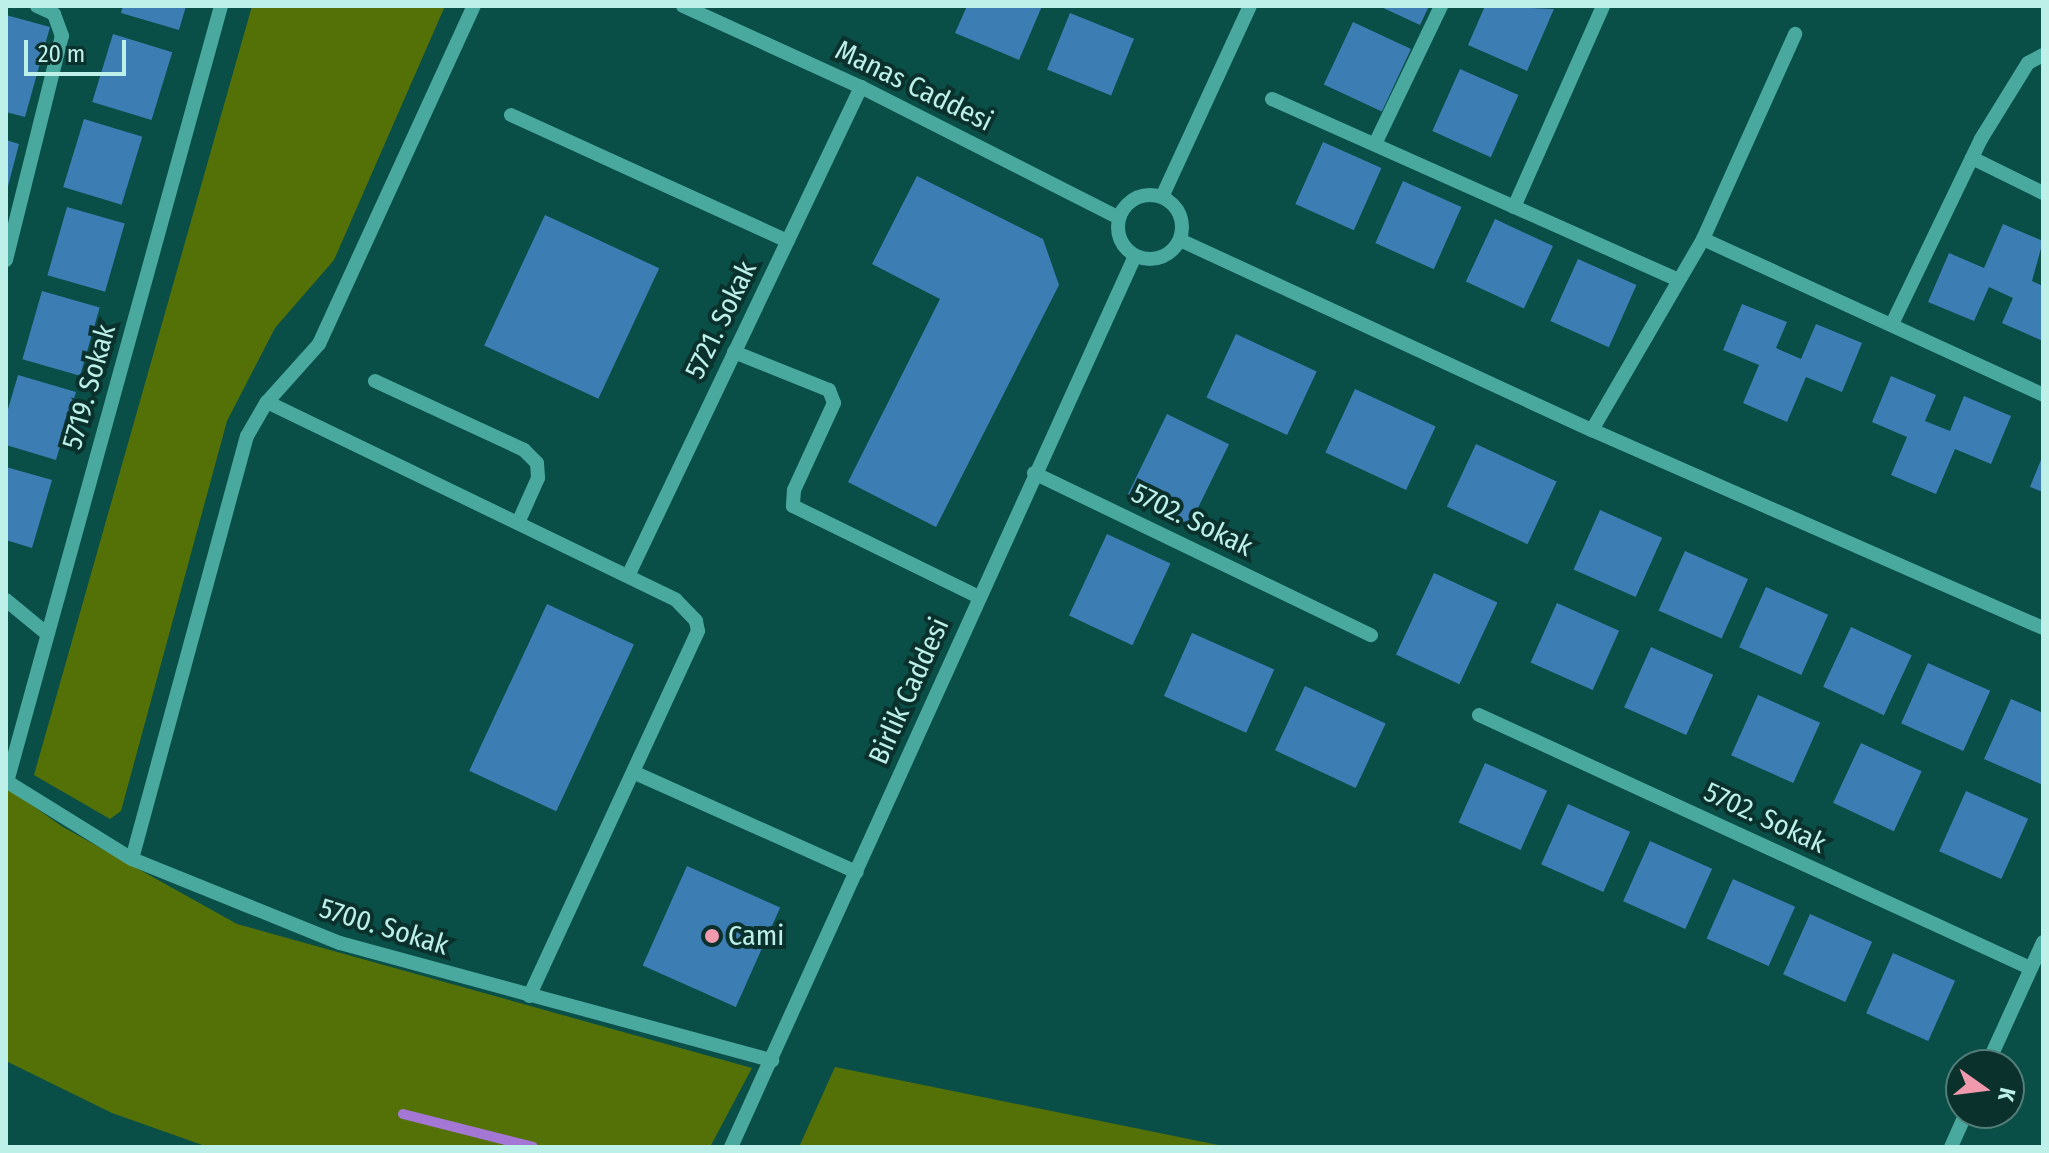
<!DOCTYPE html>
<html>
<head>
<meta charset="utf-8">
<style>
	body { margin:0 }
	#map { position:relative; width:2049px; height:1153px; overflow:hidden; background:#0a4e48; font-family:"Fira Sans Condensed",sans-serif }
	div>[style] { position:absolute }
	[style*='--x'] { left:calc(var(--x)*1px); top:calc(var(--y)*1px); width:calc(var(--w)*1px); rotate:calc(var(--a)*1deg) }
	.green>* { inset:0; background:#547107 }
	.stream>* { height:10px; margin:-5px; padding:0 5px; transform-origin:5px; border-radius:5px; background:#a577d5 }
	.building>* { inset:0; background:#3c7eb3; transform-origin:0 0 }
	.minor>* { height:14px; margin:-7px; padding:0 7px; transform-origin:7px; border-radius:7px; background:#49a99e }
	.minor>.ring { margin:-7px; padding:0; box-sizing:content-box; background:none; border:14px solid #49a99e; border-radius:50% }
	.dots>* { width:22px; height:22px; translate:-50% -50%; box-sizing:border-box; border:4px solid #0b312d; border-radius:50% }
	span { translate:-50% -50%; white-space:nowrap; text-align:center; line-height:1.15; -webkit-text-stroke:8px #0b312d; paint-order:stroke }
	.street-label { font-size:28px; color:#bdf0e9 }
	.poi-label { font-size:28px; color:#bdf0e9 }
	.left { translate:0 -50%; text-align:left }
	.frame { position:absolute; inset:0; border:8px solid #bdf0e9; pointer-events:none }
	.north { position:absolute; left:1945px; top:1049px; width:80px; height:80px; box-sizing:border-box; background:#0b312d; border:2px solid #527d78; border-radius:50%; rotate:104deg; font-size:22px; font-weight:700; line-height:32px; text-align:center; color:#bdf0e9 }
	.north::after { content:''; display:block; margin:auto; width:28px; height:36px; background:#f29aad; clip-path:polygon(50% 0,100% 100%,50% 72%,0 100%) }
	.scale { position:absolute; left:24px; top:40px; width:102px; height:36px; box-sizing:border-box; border:4px solid #bdf0e9; border-top:0; padding-left:10px; font-size:24px; line-height:28px; white-space:nowrap; color:#bdf0e9; -webkit-text-stroke:6px #0b312d; paint-order:stroke }
</style>
</head>
<body>
<div id="map">
	<div class="green">
		<div style="clip-path:polygon(252px 6px,445px 6px,334px 260px,275px 328px,227px 421px,121px 811px,110px 819px,34px 775px)"></div>
		<div style="clip-path:polygon(6px 787px,63px 827px,237px 924px,752px 1068px,710px 1147px,208px 1147px,112px 1113px,6px 1061px)"></div>
		<div style="clip-path:polygon(835px 1067px,1228px 1147px,799px 1147px)"></div>
	</div>
	<div class="stream">
		<div style="--x:403;--y:1114;--w:134;--a:14.2"></div>
	</div>
	<div class="building">
		<div style="clip-path:polygon(123px 6px,186px 6px,179px 30px,121px 13px)"></div>
		<div style="clip-path:polygon(967px 6px,1042px 6px,1019px 60px,955px 33px)"></div>
		<div style="clip-path:polygon(1379px 6px,1429px 6px,1420px 25px)"></div>
		<div style="clip-path:polygon(1485px 6px,1554px 9px,1527px 71px,1468px 45px)"></div>
		<div style="left:1070px;top:13px;width:69px;height:61px;rotate:22deg"></div>
		<div style="clip-path:polygon(6px 15px,50px 27px,25px 117px,6px 112px)"></div>
		<div style="left:1353px;top:22px;width:64px;height:69px;rotate:25deg"></div>
		<div style="left:113px;top:34px;width:62px;height:71px;rotate:17deg"></div>
		<div style="left:1460px;top:69px;width:64px;height:68px;rotate:24deg"></div>
		<div style="left:84px;top:119px;width:61px;height:71px;rotate:17deg"></div>
		<div style="clip-path:polygon(6px 140px,19px 144px,7px 190px,6px 190px)"></div>
		<div style="left:1323px;top:142px;width:64px;height:68px;rotate:24deg"></div>
		<div style="clip-path:polygon(917px 176px,1043px 239px,1059px 285px,936px 527px,848px 482px,940px 299px,872px 264px)"></div>
		<div style="left:1403px;top:181px;width:64px;height:68px;rotate:24deg"></div>
		<div style="left:67px;top:207px;width:60px;height:71px;rotate:16deg"></div>
		<div style="left:545px;top:215px;width:126px;height:144px;rotate:25deg"></div>
		<div style="left:1495px;top:219px;width:64px;height:69px;rotate:25deg"></div>
		<div style="clip-path:polygon(2003px 224px,2043px 241px,2032px 281px,2043px 286px,2043px 341px,2002px 323px,2013px 298px,1989px 287px,1974px 321px,1928px 302px,1949px 253px,1984px 268px)"></div>
		<div style="left:1578px;top:259px;width:64px;height:68px;rotate:24deg"></div>
		<div style="left:42px;top:291px;width:60px;height:71px;rotate:16deg"></div>
		<div style="clip-path:polygon(1742px 304px,1787px 322px,1776px 348px,1801px 359px,1816px 324px,1862px 343px,1842px 392px,1806px 377px,1787px 422px,1743px 403px,1759px 365px,1723px 350px)"></div>
		<div style="left:1236px;top:334px;width:89px;height:70px;rotate:25deg"></div>
		<div style="clip-path:polygon(18px 375px,76px 392px,56px 460px,6px 445px,6px 416px)"></div>
		<div style="clip-path:polygon(1891px 376px,1936px 395px,1925px 421px,1950px 431px,1964px 396px,2011px 416px,1991px 464px,1955px 449px,1936px 494px,1891px 475px,1907px 437px,1872px 422px)"></div>
		<div style="left:1355px;top:389px;width:89px;height:70px;rotate:25deg"></div>
		<div style="left:1167px;top:414px;width:69px;height:90px;rotate:26deg"></div>
		<div style="left:1476px;top:444px;width:89px;height:69px;rotate:25deg"></div>
		<div style="clip-path:polygon(2043px 455px,2043px 492px,2030px 487px)"></div>
		<div style="clip-path:polygon(6px 467px,52px 480px,32px 548px,6px 540px)"></div>
		<div style="left:1600px;top:510px;width:68px;height:65px;rotate:24deg"></div>
		<div style="left:1107px;top:534px;width:70px;height:90px;rotate:25deg"></div>
		<div style="left:1685px;top:551px;width:69px;height:65px;rotate:24deg"></div>
		<div style="left:1434px;top:573px;width:70px;height:90px;rotate:25deg"></div>
		<div style="left:1766px;top:587px;width:68px;height:66px;rotate:24deg"></div>
		<div style="left:1557px;top:603px;width:68px;height:65px;rotate:24deg"></div>
		<div style="left:547px;top:604px;width:96px;height:184px;rotate:25deg"></div>
		<div style="left:1851px;top:627px;width:67px;height:66px;rotate:25deg"></div>
		<div style="left:1192px;top:633px;width:90px;height:69px;rotate:24deg"></div>
		<div style="left:1651px;top:647px;width:68px;height:66px;rotate:24deg"></div>
		<div style="left:1928px;top:663px;width:68px;height:66px;rotate:24deg"></div>
		<div style="left:1305px;top:686px;width:89px;height:71px;rotate:25deg"></div>
		<div style="left:1758px;top:695px;width:68px;height:66px;rotate:24deg"></div>
		<div style="clip-path:polygon(2011px 699px,2043px 713px,2043px 785px,1984px 759px)"></div>
		<div style="left:1861px;top:743px;width:67px;height:66px;rotate:25deg"></div>
		<div style="left:1485px;top:763px;width:68px;height:65px;rotate:24deg"></div>
		<div style="left:1966px;top:791px;width:68px;height:66px;rotate:24deg"></div>
		<div style="left:1568px;top:804px;width:68px;height:66px;rotate:24deg"></div>
		<div style="left:1650px;top:841px;width:68px;height:66px;rotate:24deg"></div>
		<div style="left:687px;top:866px;width:102px;height:109px;rotate:24deg"></div>
		<div style="left:1733px;top:879px;width:68px;height:65px;rotate:24deg"></div>
		<div style="left:1810px;top:914px;width:68px;height:66px;rotate:24deg"></div>
		<div style="left:1893px;top:953px;width:68px;height:66px;rotate:24deg"></div>
	</div>
	<div class="minor">
		<div style="--x:683;--y:6;--w:196;--a:24.5"></div>
		<div style="--x:861;--y:87;--w:289;--a:26.9"></div>
		<div style="--x:1272;--y:99;--w:445;--a:24"></div>
		<div style="--x:511;--y:115;--w:304;--a:24.5"></div>
		<div style="--x:1375;--y:144;--w:153;--a:-64.4"></div>
		<div style="--x:1972;--y:158;--w:79;--a:26.2"></div>
		<div class="ring" style="left:1118px;top:195px;width:50px;height:50px"></div>
		<div style="--x:1162;--y:197;--w:210;--a:-65.3"></div>
		<div style="--x:1514;--y:207;--w:220;--a:-66.1"></div>
		<div style="--x:1703;--y:239;--w:374;--a:24.6"></div>
		<div style="--x:1180;--y:240;--w:454;--a:24.8"></div>
		<div style="--x:1592;--y:430;--w:493;--a:23.7"></div>
		<div style="--x:6;--y:260;--w:231;--a:-76"></div>
		<div style="--x:62;--y:36;--w:23;--a:-110"></div>
		<div style="--x:54;--y:14;--w:19;--a:-155"></div>
		<div style="--x:1892;--y:324;--w:205;--a:-64.3"></div>
		<div style="--x:1981;--y:139;--w:89;--a:-58.3"></div>
		<div style="--x:2028;--y:63;--w:17;--a:-28"></div>
		<div style="--x:734;--y:352;--w:102;--a:21.8"></div>
		<div style="--x:829;--y:390;--w:14;--a:69"></div>
		<div style="--x:834;--y:403;--w:96;--a:114.7"></div>
		<div style="--x:794;--y:490;--w:16;--a:94"></div>
		<div style="--x:793;--y:506;--w:207;--a:26.1"></div>
		<div style="--x:375;--y:381;--w:164;--a:24.8"></div>
		<div style="--x:524;--y:450;--w:18;--a:45"></div>
		<div style="--x:537;--y:463;--w:15;--a:86"></div>
		<div style="--x:538;--y:478;--w:49;--a:114"></div>
		<div style="--x:267;--y:402;--w:454;--a:25.8"></div>
		<div style="--x:676;--y:600;--w:29;--a:46"></div>
		<div style="--x:696;--y:621;--w:10;--a:79"></div>
		<div style="--x:698;--y:631;--w:402;--a:114.8"></div>
		<div style="--x:1592;--y:430;--w:221;--a:-59.8"></div>
		<div style="--x:1703;--y:239;--w:225;--a:-65.8"></div>
		<div style="--x:1034;--y:473;--w:374;--a:25.7"></div>
		<div style="--x:628;--y:576;--w:542;--a:-64.52"></div>
		<div style="--x:6;--y:600;--w:52;--a:39.5"></div>
		<div style="--x:1479;--y:715;--w:606;--a:24.66"></div>
		<div style="--x:633;--y:772;--w:245;--a:24.1"></div>
		<div style="--x:6;--y:781;--w:148;--a:31.8"></div>
		<div style="--x:132;--y:859;--w:224;--a:22"></div>
		<div style="--x:340;--y:943;--w:448;--a:15.2"></div>
		<div style="--x:7;--y:782;--w:805;--a:-74.58"></div>
		<div style="--x:132;--y:859;--w:438;--a:-74.8"></div>
		<div style="--x:247;--y:436;--w:39;--a:-60"></div>
		<div style="--x:267;--y:402;--w:78;--a:-48.1"></div>
		<div style="--x:319;--y:344;--w:372;--a:-65.4"></div>
		<div style="--x:1987;--y:1065;--w:135;--a:-65.5"></div>
		<div style="--x:731;--y:1147;--w:978;--a:-65.61"></div>
		<div style="--x:1951;--y:1147;--w:37;--a:-66"></div>
	</div>
	<div class="dots">
		<div style="left:712px;top:936px;background:#f29aad"></div>
	</div>
	<div class="street-label">
		<span style="left:914px;top:86px;rotate:26deg">Manas Caddesi</span>
		<span style="left:721px;top:320px;rotate:-64deg">5721. Sokak</span>
		<span style="left:89px;top:387px;rotate:-74deg">5719. Sokak</span>
		<span style="left:1192px;top:520px;rotate:26deg">5702. Sokak</span>
		<span style="left:909px;top:691px;rotate:-66deg">Birlik Caddesi</span>
		<span style="left:1765px;top:818px;rotate:25deg">5702. Sokak</span>
		<span style="left:384px;top:927px;rotate:17deg">5700. Sokak</span>
	</div>
	<div class="poi-label">
		<span class="left" style="left:728px;top:936px">Cami</span>
	</div>
	<div class="frame"></div>
	<div class="north">K</div>
	<div class="scale">20 m</div>
</div>
</body>
</html>
